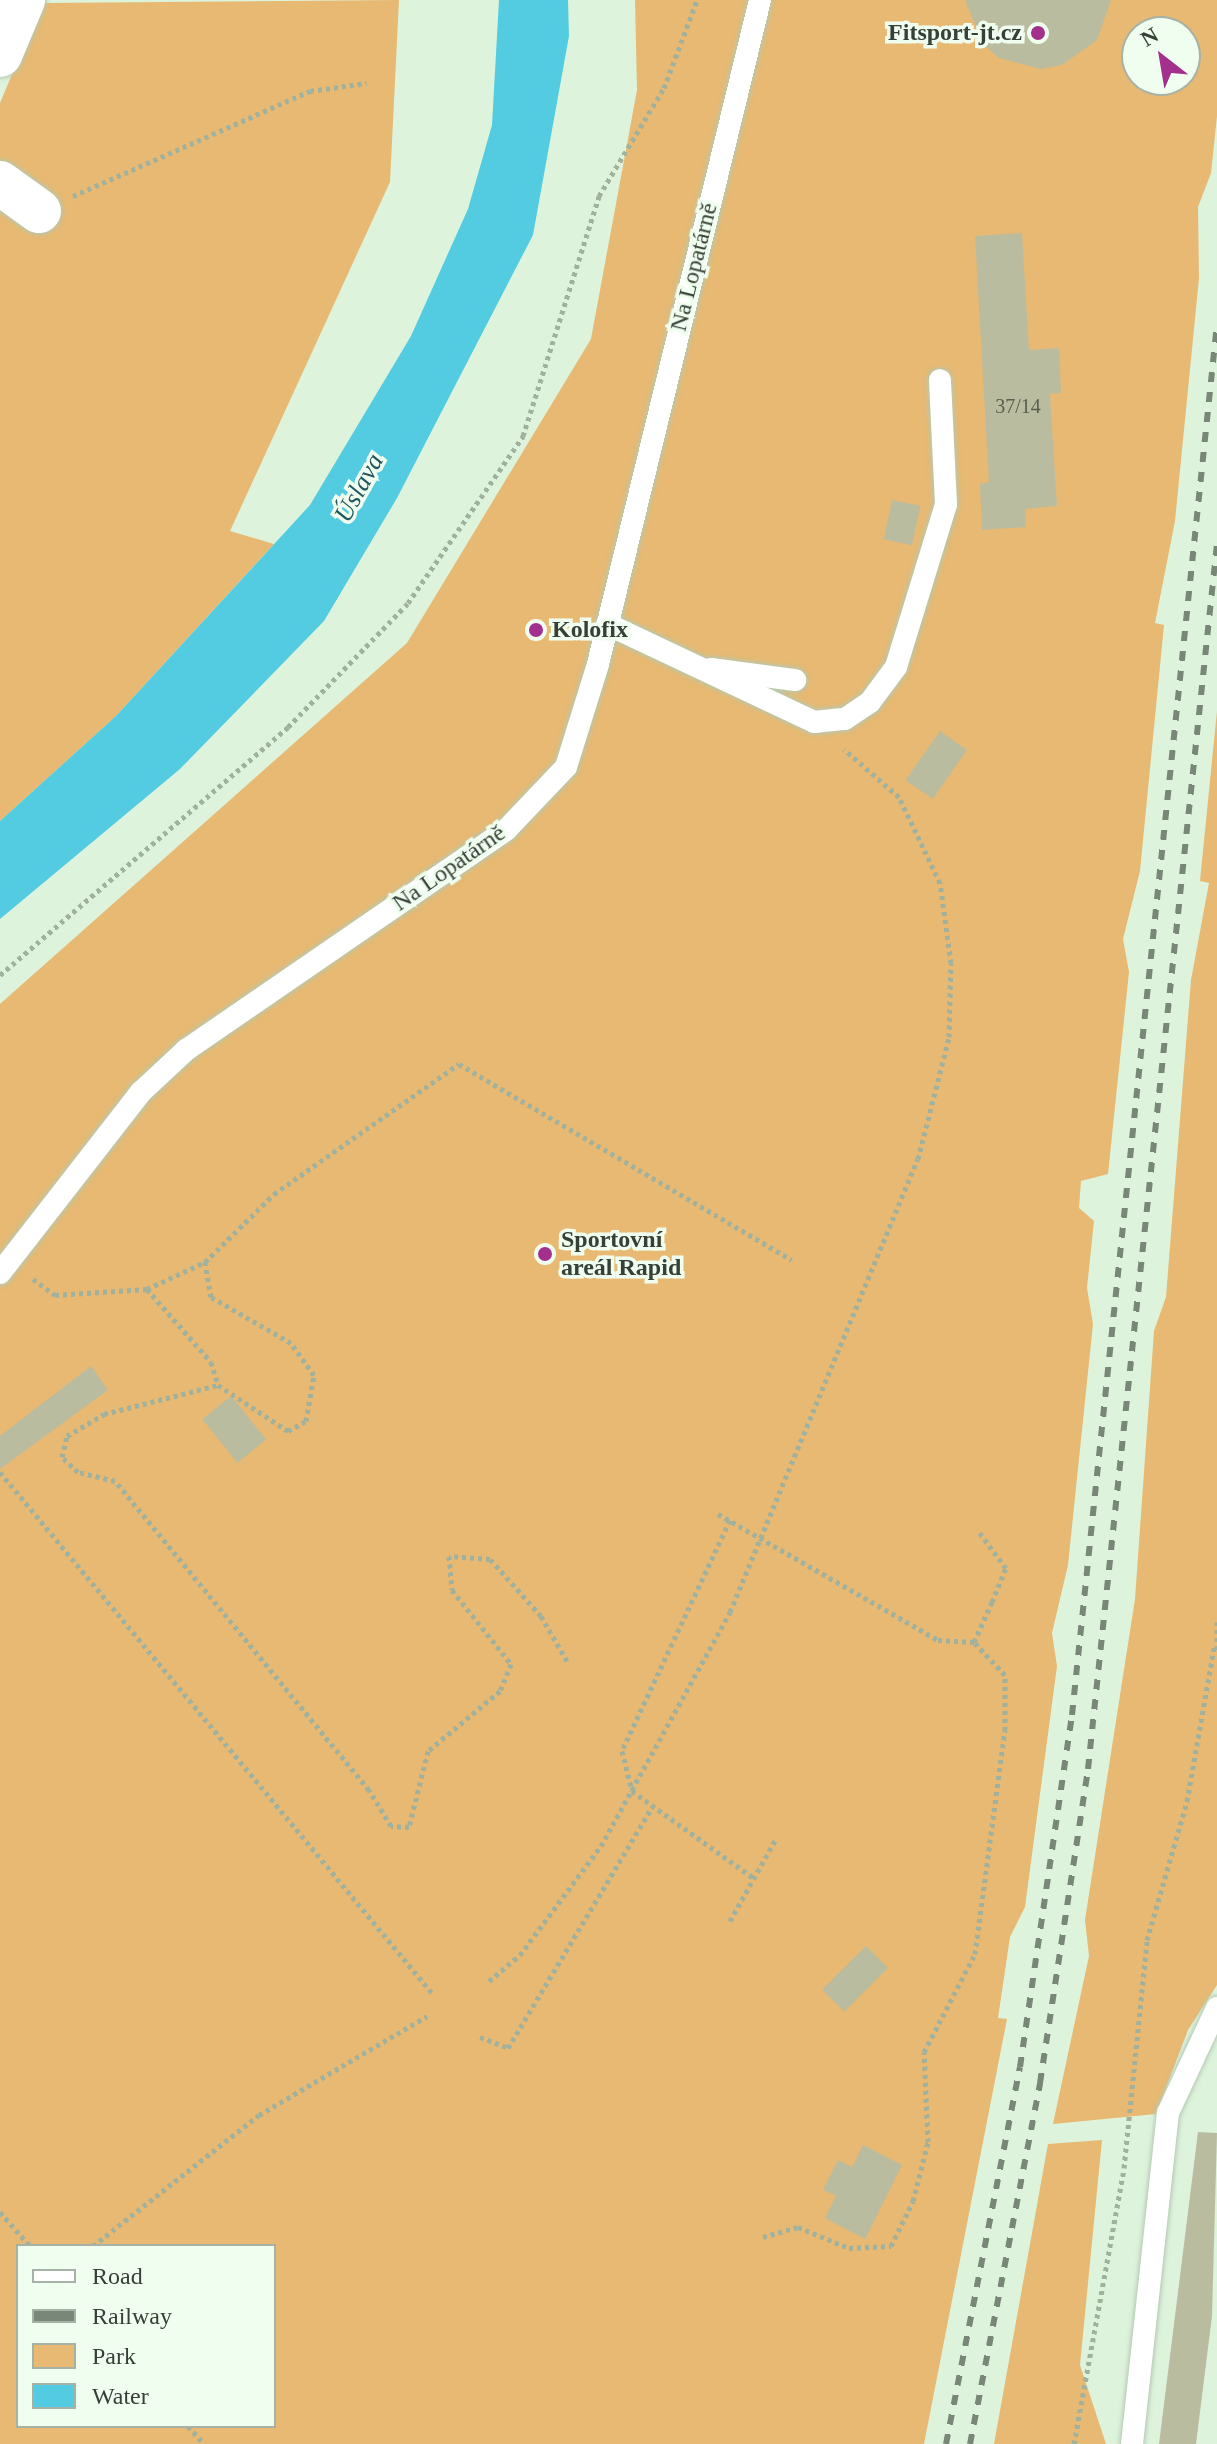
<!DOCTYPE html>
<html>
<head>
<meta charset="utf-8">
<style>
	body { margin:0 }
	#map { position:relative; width:1217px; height:2444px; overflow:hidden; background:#ddf3db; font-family:"Times New Roman",serif }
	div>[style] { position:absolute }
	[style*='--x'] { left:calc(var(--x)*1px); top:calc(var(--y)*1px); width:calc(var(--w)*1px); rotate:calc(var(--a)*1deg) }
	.green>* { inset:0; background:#e7b972 }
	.water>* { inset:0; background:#53cce1 }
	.building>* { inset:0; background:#babc9f; transform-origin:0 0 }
	.path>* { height:5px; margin-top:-2.5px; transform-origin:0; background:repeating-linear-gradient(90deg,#a0b19e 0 4px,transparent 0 8px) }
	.roads { filter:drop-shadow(0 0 2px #b4c9b2) drop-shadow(0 0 2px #b4c9b2) }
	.lane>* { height:22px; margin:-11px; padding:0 11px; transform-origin:11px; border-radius:11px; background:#fff }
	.street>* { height:44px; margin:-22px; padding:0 22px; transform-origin:22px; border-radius:22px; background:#fff }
	.rail>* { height:6px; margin-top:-3px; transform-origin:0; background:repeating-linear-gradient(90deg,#798778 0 10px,transparent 0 20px) }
	.dots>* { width:22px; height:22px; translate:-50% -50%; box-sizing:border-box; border:4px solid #f0feef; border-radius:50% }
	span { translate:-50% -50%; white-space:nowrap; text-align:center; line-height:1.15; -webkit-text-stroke:7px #f0feef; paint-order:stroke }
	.number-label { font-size:20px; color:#585f50 }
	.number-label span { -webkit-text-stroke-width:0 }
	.poi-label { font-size:24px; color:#374036; font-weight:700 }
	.right { translate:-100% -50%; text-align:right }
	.left { translate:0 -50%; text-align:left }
	.street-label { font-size:24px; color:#374036 }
	.water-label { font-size:26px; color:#235760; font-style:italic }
	.legend { position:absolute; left:16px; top:2244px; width:260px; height:184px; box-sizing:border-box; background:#f0feef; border:2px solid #a6b2a5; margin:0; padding:10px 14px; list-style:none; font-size:24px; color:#374036 }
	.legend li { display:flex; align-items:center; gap:16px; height:40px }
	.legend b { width:40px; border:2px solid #a6b2a5 }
	.north { position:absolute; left:1121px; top:16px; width:80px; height:80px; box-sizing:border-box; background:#f0feef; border:2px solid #a6b2a5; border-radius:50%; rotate:329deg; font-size:22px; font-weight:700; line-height:32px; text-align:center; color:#374036 }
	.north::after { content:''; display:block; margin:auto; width:28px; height:36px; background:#a2308c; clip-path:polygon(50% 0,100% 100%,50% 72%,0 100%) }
</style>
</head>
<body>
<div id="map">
	<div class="green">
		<div style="clip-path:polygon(399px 0,390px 182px,230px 531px,274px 544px,116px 716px,0 821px,0 103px,42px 3px)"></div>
		<div style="clip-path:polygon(evenodd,635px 0,1217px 0,1217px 116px,1211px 173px,1198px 207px,1199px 278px,1175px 521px,1155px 623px,1164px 625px,1140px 871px,1123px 939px,1129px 972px,1108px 1174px,1081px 1181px,1079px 1208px,1094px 1221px,1087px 1288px,1093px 1324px,1068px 1565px,1052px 1633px,1057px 1666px,1025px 1907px,1010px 1937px,998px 2018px,1007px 2019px,924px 2444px,0 2444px,0 1004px,407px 643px,591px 339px,637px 90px,635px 0,1137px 32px,1185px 32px,1185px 80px,1137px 80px,1137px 32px,635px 0,18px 2246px,274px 2246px,274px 2426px,18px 2426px,18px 2246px)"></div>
		<div style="clip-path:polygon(1217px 711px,1217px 1985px,1188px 2030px,1156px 2114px,1053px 2124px,1089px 1956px,1085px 1920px,1135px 1599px,1154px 1331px,1166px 1297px,1191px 980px,1209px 883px,1200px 881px)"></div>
		<div style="clip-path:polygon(1102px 2140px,1080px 2365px,1106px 2444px,994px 2444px,1048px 2144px)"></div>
	</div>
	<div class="water">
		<div style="clip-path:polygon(499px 0,568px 0,569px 36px,533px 235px,397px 498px,324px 621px,180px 769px,0 919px,0 821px,116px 716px,310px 505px,411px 336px,468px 209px,492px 125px)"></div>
	</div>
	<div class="building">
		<div style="clip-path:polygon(965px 0,1111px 0,1097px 40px,1062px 65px,1041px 69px,999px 58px,983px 44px)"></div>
		<div style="clip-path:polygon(1022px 233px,1029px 350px,1059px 348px,1061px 393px,1050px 394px,1057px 506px,1025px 509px,1026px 527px,982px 530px,980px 484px,989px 482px,975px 236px)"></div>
		<div style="left:892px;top:500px;width:29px;height:40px;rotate:12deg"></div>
		<div style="left:940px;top:731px;width:33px;height:60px;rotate:35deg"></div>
		<div style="clip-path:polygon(91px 1366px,108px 1390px,0 1469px,0 1436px)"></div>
		<div style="left:231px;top:1396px;width:56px;height:37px;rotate:51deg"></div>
		<div style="left:866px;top:1946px;width:31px;height:62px;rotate:45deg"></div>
		<div style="clip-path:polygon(1198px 2132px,1217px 2133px,1212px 2316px,1196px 2444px,1159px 2444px)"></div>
		<div style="clip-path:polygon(863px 2145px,902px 2165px,865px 2239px,825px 2218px,836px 2196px,823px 2190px,838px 2160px,852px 2167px)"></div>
	</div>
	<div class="path">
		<div style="--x:73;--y:196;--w:259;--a:-23.9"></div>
		<div style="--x:310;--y:91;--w:57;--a:-8.1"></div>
		<div style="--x:0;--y:975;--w:380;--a:-40.7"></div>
		<div style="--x:288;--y:727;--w:173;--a:-45.9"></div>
		<div style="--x:408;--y:603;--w:203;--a:-55.4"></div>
		<div style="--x:523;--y:436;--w:252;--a:-72.4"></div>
		<div style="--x:599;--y:196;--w:126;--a:-59"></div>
		<div style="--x:664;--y:88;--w:94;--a:-69.4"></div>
		<div style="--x:33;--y:1279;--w:27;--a:36"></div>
		<div style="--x:55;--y:1295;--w:92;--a:-3.7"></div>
		<div style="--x:147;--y:1289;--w:64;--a:-25"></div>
		<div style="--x:147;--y:1289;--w:97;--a:48.8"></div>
		<div style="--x:211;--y:1362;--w:24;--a:73"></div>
		<div style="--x:0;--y:1472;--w:677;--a:50.34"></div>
		<div style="--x:718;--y:1514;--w:254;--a:29.8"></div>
		<div style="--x:938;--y:1640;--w:36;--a:3"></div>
		<div style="--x:974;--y:1642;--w:44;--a:-65.8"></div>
		<div style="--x:992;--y:1602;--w:37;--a:-68"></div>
		<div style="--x:1006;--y:1568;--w:45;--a:-126.9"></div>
		<div style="--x:730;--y:1520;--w:255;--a:115.1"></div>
		<div style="--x:622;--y:1751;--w:41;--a:76"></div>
		<div style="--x:632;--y:1791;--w:148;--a:35.6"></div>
		<div style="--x:1217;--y:1622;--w:28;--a:90"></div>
		<div style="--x:567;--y:1661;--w:52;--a:-120"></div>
		<div style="--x:541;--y:1616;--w:76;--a:-131.8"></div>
		<div style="--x:490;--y:1559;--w:41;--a:-175.8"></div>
		<div style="--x:449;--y:1556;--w:34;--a:85"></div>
		<div style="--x:452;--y:1590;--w:95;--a:51.4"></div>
		<div style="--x:511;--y:1664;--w:29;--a:112"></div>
		<div style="--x:500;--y:1691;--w:94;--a:140.2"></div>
		<div style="--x:428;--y:1751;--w:78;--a:104"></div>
		<div style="--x:409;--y:1827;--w:18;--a:-177"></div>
		<div style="--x:391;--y:1826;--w:42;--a:-121.4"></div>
		<div style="--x:369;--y:1790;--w:400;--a:-129.4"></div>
		<div style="--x:115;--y:1481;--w:38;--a:-166"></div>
		<div style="--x:78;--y:1472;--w:22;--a:-137"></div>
		<div style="--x:62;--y:1457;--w:22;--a:-77"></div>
		<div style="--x:67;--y:1436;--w:43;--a:-30.7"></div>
		<div style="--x:104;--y:1414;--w:118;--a:-14.3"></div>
		<div style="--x:218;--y:1385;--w:84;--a:33.3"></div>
		<div style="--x:288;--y:1431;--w:21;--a:-29"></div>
		<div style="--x:306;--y:1421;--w:47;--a:-80.1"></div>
		<div style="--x:314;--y:1375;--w:39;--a:-126"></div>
		<div style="--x:291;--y:1343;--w:92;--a:-150.1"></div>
		<div style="--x:211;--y:1297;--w:36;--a:-100"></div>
		<div style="--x:205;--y:1262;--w:97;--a:-44.6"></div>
		<div style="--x:274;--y:1194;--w:226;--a:-35.1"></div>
		<div style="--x:459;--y:1064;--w:386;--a:30.5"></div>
		<div style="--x:730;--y:1921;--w:96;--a:-60.8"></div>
		<div style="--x:489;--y:1981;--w:40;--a:-40"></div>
		<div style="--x:520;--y:1955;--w:136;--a:-53.4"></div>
		<div style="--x:601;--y:1846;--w:267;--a:-61.1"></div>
		<div style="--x:730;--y:1612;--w:490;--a:-67.5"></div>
		<div style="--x:918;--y:1159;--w:126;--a:-75.7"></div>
		<div style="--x:949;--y:1037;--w:74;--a:-88.5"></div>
		<div style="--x:951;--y:963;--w:81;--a:-97.8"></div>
		<div style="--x:940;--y:883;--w:95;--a:-115.5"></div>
		<div style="--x:899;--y:797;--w:73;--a:-138.9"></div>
		<div style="--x:480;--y:2037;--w:30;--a:21"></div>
		<div style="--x:508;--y:2048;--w:281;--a:-59.1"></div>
		<div style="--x:0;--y:2212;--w:45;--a:48.6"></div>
		<div style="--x:763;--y:2237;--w:36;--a:-16"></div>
		<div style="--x:798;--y:2227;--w:55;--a:22.4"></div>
		<div style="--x:849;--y:2248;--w:42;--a:-2.7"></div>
		<div style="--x:891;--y:2246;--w:50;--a:-63.9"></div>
		<div style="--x:913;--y:2201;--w:61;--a:-75.7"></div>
		<div style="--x:928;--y:2142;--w:90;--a:-92.5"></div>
		<div style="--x:924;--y:2052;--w:110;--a:-62.5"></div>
		<div style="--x:975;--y:1954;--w:226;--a:-82.4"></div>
		<div style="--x:1005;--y:1730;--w:55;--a:-90"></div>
		<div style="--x:1005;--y:1675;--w:45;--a:-133.2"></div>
		<div style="--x:93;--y:2246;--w:211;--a:-38.3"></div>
		<div style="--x:259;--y:2115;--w:195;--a:-30.5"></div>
		<div style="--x:188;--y:2426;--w:24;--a:48"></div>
		<div style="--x:1074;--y:2444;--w:280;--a:-79.7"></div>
		<div style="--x:1124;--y:2168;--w:229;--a:-84.2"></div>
		<div style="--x:1147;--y:1940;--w:145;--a:-73.9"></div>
		<div style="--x:1187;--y:1801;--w:160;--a:-80"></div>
	</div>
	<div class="roads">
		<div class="lane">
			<div style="--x:607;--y:624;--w:229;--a:25.3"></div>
			<div style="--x:814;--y:722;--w:31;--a:-6"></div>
			<div style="--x:845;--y:719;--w:30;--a:-34"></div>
			<div style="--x:870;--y:702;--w:44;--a:-53.4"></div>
			<div style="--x:896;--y:667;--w:170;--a:-72.9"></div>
			<div style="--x:946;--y:504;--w:124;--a:-92.8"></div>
			<div style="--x:711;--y:669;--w:85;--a:7.5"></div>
			<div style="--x:0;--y:1273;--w:229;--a:-52.1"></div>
			<div style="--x:141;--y:1092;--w:62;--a:-43"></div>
			<div style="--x:186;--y:1050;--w:388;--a:-34.5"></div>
			<div style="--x:506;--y:830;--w:87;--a:-46.4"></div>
			<div style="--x:566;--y:767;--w:108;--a:-72.7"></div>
			<div style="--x:598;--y:664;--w:683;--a:-76.29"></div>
			<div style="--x:1132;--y:2444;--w:333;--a:-83.8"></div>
			<div style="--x:1168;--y:2113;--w:116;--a:-65"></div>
		</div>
		<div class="street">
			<div style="--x:0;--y:55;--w:60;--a:-67.3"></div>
			<div style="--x:0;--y:183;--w:48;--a:35.7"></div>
		</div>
	</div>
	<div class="rail">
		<div style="--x:946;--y:2444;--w:384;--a:-78.9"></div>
		<div style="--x:1020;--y:2067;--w:356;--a:-81.6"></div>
		<div style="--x:1072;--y:1715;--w:1399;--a:-84.05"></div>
		<div style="--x:970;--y:2444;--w:368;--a:-79"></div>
		<div style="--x:1040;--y:2083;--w:318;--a:-81.3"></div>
		<div style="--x:1088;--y:1769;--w:1232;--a:-83.99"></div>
	</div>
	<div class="dots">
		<div style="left:1038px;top:33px;background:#a2308c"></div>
		<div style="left:536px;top:630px;background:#a2308c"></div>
		<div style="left:545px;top:1254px;background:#a2308c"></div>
	</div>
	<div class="number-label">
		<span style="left:1018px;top:406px">37/14</span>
	</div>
	<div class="poi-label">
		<span class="right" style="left:1022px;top:33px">Fitsport-jt.cz</span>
		<span class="left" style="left:552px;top:630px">Kolofix</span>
		<span class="left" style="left:561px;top:1254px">Sportovní<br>areál Rapid</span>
	</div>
	<div class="street-label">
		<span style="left:694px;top:267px;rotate:-76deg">Na Lopatárně</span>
		<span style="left:449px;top:868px;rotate:-35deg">Na Lopatárně</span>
	</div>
	<div class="water-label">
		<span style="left:359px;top:488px;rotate:-61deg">Úslava</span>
	</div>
	<ul class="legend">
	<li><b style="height:10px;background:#fff"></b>Road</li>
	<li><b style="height:10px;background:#798778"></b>Railway</li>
	<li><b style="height:22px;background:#e7b972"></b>Park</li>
	<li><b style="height:22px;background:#53cce1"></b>Water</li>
	</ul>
	<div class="north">N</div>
</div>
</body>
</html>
